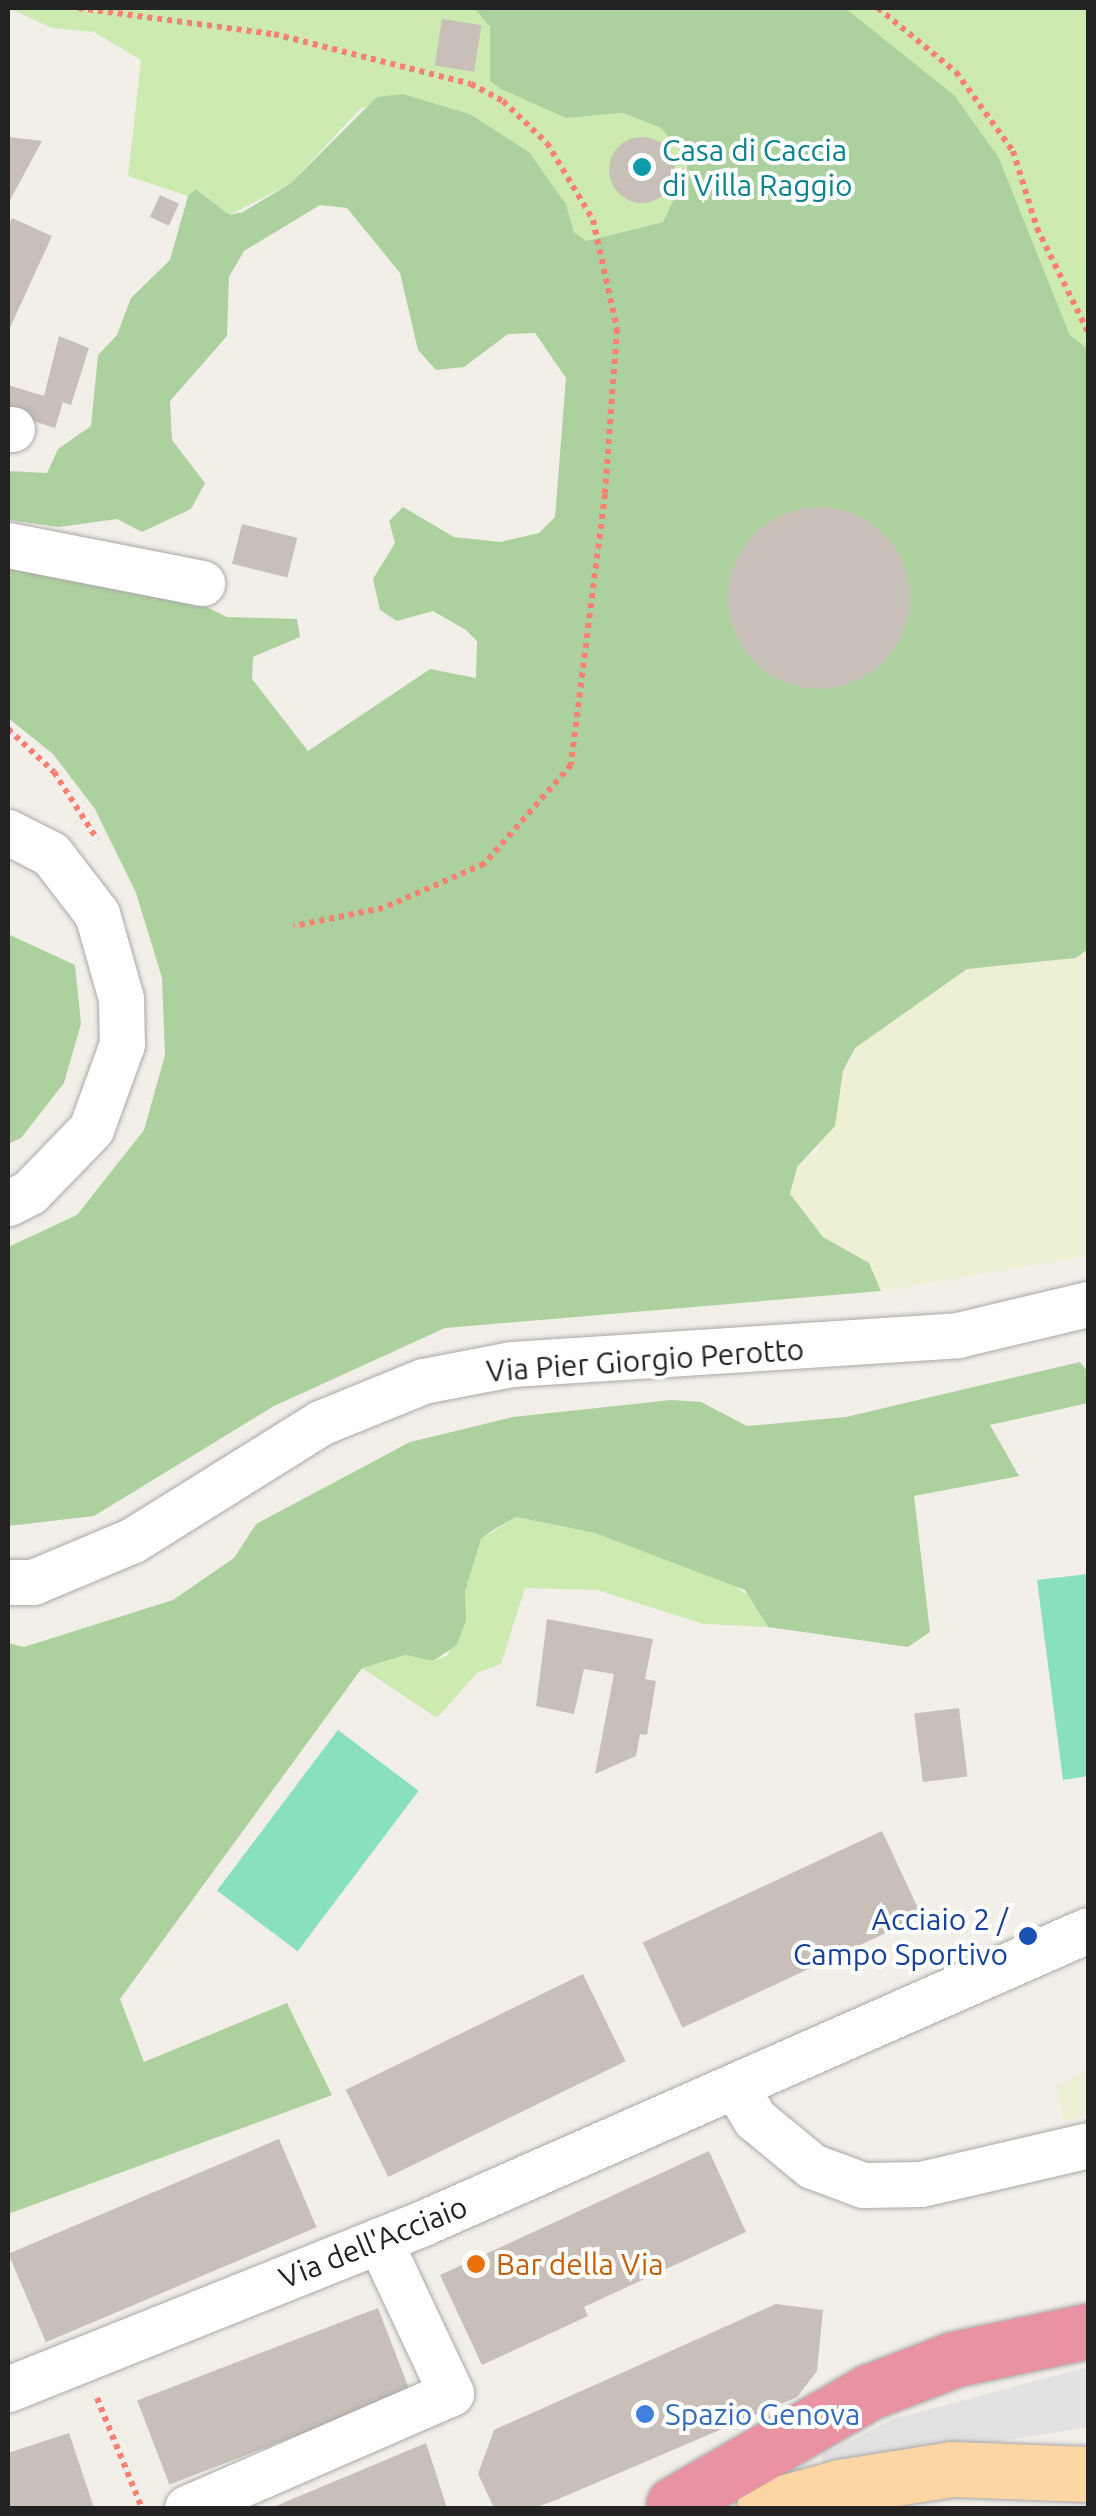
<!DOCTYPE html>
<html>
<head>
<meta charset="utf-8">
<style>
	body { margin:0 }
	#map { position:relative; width:1096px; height:2516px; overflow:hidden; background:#f2efe9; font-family:Ubuntu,sans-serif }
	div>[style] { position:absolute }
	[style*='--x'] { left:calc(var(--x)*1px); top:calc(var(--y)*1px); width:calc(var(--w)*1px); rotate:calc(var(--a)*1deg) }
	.farmland>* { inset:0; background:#eef0d5 }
	.grass>* { inset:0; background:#cdebb0 }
	.forest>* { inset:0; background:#add19e }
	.pitch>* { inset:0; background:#88e0be; transform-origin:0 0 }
	.parking>* { inset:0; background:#e2e2e2 }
	.building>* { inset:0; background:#c7bfb8; transform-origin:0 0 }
	.round { border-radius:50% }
	.path>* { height:6px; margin-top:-3px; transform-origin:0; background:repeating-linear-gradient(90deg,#fa8072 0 5px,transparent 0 10px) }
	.roads { filter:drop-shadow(0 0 2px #a9a9a9) drop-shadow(0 0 2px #a9a9a9) }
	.minor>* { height:45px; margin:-22.5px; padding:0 22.5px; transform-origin:22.5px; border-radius:22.5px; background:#fff }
	.major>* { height:55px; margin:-27.5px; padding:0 27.5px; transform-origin:27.5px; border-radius:27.5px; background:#fcd6a4 }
	.highway>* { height:55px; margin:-27.5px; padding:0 27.5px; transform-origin:27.5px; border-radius:27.5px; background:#e892a2 }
	.dots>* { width:28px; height:28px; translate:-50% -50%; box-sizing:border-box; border:5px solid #fff; border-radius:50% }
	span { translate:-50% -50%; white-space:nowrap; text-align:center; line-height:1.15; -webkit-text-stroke:8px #fff; paint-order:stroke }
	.culture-label { font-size:30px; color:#0d838f }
	.left { translate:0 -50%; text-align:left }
	.street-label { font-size:30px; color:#222 }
	.transit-label { font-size:30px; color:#164399 }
	.right { translate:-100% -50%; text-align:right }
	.food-label { font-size:30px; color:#c56008 }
	.shop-label { font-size:30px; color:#366cbe }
	.frame { position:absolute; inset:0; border:10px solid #222; pointer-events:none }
</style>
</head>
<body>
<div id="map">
	<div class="farmland">
		<div style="clip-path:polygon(1088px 949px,1088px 1256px,881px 1291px,869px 1264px,823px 1237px,790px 1194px,797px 1167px,818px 1150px,855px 1048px,967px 969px,1075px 958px)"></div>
		<div style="clip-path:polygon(1088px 2069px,1088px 2114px,1063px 2121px,1057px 2086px)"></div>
	</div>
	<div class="grass">
		<div style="clip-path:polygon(8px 8px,474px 8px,490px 27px,491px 82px,566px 118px,623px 113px,661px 128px,686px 159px,684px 186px,663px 222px,586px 241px,574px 232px,566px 204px,529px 152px,470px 114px,403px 94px,360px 109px,291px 183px,230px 215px,197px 189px,188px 196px,128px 176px,141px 60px,94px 32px,52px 28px)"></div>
		<div style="clip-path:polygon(845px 8px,1088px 8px,1088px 349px,1070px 335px,999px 158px)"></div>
		<div style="clip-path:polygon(516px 1517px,595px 1533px,733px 1584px,754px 1600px,768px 1627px,703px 1624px,597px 1590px,525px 1588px,501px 1664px,477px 1673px,437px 1718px,362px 1668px,407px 1655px,433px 1661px,447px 1656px,466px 1620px,461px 1605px,481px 1539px)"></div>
	</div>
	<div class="forest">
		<div style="clip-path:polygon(474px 8px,845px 8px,954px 95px,999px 158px,1070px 335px,1088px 349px,1088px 949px,1076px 958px,967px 969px,855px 1048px,843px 1071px,835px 1126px,797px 1167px,790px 1194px,823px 1237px,869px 1263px,881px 1291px,445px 1328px,274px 1406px,94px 1516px,8px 1526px,8px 1247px,77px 1215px,144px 1130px,165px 1055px,162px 978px,136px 893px,95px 809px,53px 754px,8px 718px,8px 565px,182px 595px,227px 617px,297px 619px,300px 637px,253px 657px,252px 679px,308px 751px,430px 669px,476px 678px,477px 641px,466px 630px,433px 611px,397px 621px,380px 610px,373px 579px,395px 543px,389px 521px,403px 507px,454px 537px,500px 542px,539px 533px,555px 517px,566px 378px,535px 333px,508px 334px,464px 367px,436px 370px,418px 350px,400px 273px,347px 208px,320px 205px,244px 251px,229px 277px,227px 336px,170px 401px,172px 440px,205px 483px,191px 509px,142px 532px,117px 519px,59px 527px,8px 520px,8px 471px,47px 473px,58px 449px,91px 426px,98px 355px,117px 335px,131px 298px,170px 260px,188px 196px,196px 189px,230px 215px,243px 212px,291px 183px,377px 97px,403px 94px,470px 114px,529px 152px,566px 204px,574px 232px,586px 241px,663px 222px,687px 172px,686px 158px,661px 128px,623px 113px,566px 118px,501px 89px,490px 81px,490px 27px)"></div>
		<div style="clip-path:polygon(8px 934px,75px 965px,81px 1024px,64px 1083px,21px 1138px,8px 1144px)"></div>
		<div style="clip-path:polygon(1080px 1362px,1088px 1372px,1088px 1403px,990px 1425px,1019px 1476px,914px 1496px,930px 1632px,908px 1647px,768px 1627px,745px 1590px,595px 1533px,516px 1517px,493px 1530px,481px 1539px,465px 1592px,466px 1620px,457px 1645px,433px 1661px,406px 1655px,362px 1668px,120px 1999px,144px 2062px,287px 2003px,332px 2095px,8px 2214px,8px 1643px,24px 1647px,173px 1600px,234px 1558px,256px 1524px,410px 1442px,513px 1417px,671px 1400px,701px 1402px,747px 1426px,846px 1417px)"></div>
	</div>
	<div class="pitch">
		<div style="clip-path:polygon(1088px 1574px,1088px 1776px,1063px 1780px,1037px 1580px)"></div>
		<div style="left:338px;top:1730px;width:101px;height:201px;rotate:37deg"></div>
	</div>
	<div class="parking">
		<div style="clip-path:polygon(1088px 2367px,1088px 2427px,827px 2470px,821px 2456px,893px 2419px)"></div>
	</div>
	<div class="building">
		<div style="left:442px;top:19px;width:40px;height:47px;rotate:9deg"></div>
		<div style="clip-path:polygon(8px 137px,42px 141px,8px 204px)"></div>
		<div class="round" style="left:609px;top:137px;width:66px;height:66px"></div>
		<div style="left:160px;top:195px;width:21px;height:24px;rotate:25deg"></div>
		<div style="clip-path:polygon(12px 218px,52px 236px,8px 332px,8px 227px)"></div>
		<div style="clip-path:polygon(59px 336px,89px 348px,71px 405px,63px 402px,55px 428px,8px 413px,8px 385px,44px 396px)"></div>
		<div class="round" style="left:728px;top:507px;width:182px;height:182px"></div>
		<div style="left:242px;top:524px;width:57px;height:41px;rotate:14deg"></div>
		<div style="clip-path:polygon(547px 1619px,653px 1639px,645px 1679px,656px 1681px,647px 1735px,640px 1734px,636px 1756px,595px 1774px,614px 1674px,584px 1669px,574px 1714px,536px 1706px)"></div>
		<div style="left:959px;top:1708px;width:69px;height:45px;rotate:83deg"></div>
		<div style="left:882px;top:1831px;width:94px;height:264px;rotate:65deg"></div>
		<div style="left:583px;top:1974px;width:97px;height:264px;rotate:64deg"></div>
		<div style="left:279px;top:2139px;width:96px;height:294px;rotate:67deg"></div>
		<div style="clip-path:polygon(709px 2151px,746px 2232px,584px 2307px,588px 2316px,482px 2365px,440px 2275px)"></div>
		<div style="clip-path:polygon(776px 2304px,823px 2310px,817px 2371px,797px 2397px,556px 2500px,534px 2508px,494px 2508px,478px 2474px,494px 2430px)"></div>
		<div style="left:378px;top:2308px;width:90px;height:258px;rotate:69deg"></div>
		<div style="clip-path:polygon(69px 2433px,94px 2508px,8px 2508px,8px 2453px)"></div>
		<div style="clip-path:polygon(426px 2443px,447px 2508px,271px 2508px)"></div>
	</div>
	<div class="path">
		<div style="--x:78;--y:8;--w:198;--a:7.6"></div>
		<div style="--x:274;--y:34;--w:203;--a:14.2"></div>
		<div style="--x:471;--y:84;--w:36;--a:28"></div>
		<div style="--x:503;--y:101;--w:61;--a:43.7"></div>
		<div style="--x:547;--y:143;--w:90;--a:59.1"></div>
		<div style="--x:593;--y:220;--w:112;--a:77.6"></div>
		<div style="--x:617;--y:329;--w:165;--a:94.2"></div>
		<div style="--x:605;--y:494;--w:273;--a:97.2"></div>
		<div style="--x:571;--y:765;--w:132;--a:131.3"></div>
		<div style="--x:484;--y:864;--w:110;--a:156.5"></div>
		<div style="--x:383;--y:908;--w:91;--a:168.6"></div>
		<div style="--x:878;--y:8;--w:101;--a:39.4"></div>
		<div style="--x:956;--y:72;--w:97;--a:54.2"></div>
		<div style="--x:1013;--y:151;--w:81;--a:72.7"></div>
		<div style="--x:1037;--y:228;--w:116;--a:63.9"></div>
		<div style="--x:8;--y:729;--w:63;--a:43.1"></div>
		<div style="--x:54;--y:772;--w:80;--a:57.3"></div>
		<div style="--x:97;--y:2398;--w:119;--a:67.8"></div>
	</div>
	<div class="roads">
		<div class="minor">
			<div style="--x:8;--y:429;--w:4;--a:0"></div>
			<div style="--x:8;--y:545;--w:198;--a:11.1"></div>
			<div style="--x:8;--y:832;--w:48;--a:27.1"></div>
			<div style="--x:51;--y:854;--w:76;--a:52.5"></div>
			<div style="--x:97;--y:914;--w:87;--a:74.1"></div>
			<div style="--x:121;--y:998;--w:46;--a:88.8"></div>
			<div style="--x:122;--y:1044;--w:90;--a:110"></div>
			<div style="--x:91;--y:1129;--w:88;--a:134.1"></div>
			<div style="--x:30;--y:1192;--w:25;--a:153"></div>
			<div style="--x:8;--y:1582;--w:25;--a:0"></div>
			<div style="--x:33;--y:1582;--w:108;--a:-22.8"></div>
			<div style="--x:133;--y:1540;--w:221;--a:-32"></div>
			<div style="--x:320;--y:1423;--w:111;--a:-22.2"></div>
			<div style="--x:423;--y:1381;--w:91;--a:-10.8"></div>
			<div style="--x:512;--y:1364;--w:447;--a:-3.7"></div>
			<div style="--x:958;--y:1335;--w:134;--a:-13.4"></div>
			<div style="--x:735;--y:2086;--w:39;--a:59"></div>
			<div style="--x:755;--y:2119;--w:74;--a:39.5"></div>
			<div style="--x:812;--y:2166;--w:54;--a:20.4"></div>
			<div style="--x:863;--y:2185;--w:58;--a:-1"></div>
			<div style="--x:921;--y:2184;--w:171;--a:-13.1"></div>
			<div style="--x:8;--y:2389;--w:449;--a:-21.8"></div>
			<div style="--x:425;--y:2222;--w:724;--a:-23.77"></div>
			<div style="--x:187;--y:2508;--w:288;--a:-23.5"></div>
			<div style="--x:451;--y:2393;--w:169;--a:-115.2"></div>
		</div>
		<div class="major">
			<div style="--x:764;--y:2508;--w:79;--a:-15.4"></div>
			<div style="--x:840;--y:2487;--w:114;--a:-9.1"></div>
			<div style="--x:953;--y:2469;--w:135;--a:2.1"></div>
		</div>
		<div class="highway">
			<div style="--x:674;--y:2504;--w:225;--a:-29.9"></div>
			<div style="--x:869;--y:2392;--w:92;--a:-21"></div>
			<div style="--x:955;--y:2359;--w:136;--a:-11.9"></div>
		</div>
	</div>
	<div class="dots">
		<div style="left:642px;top:167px;background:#0f9aa8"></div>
		<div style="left:1028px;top:1936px;background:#1a4fb4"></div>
		<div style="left:476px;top:2264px;background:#e8710a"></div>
		<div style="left:645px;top:2414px;background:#3f7fe0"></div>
	</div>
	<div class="culture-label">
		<span class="left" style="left:662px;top:167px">Casa di Caccia<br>di Villa Raggio</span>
	</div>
	<div class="street-label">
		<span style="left:645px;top:1360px;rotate:-4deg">Via Pier Giorgio Perotto</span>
		<span style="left:373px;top:2242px;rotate:-22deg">Via dell'Acciaio</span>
	</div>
	<div class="transit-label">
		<span class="right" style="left:1008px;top:1936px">Acciaio 2 /<br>Campo Sportivo</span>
	</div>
	<div class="food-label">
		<span class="left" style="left:496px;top:2264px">Bar della Via</span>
	</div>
	<div class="shop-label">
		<span class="left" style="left:665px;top:2414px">Spazio Genova</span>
	</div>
	<div class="frame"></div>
</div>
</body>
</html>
